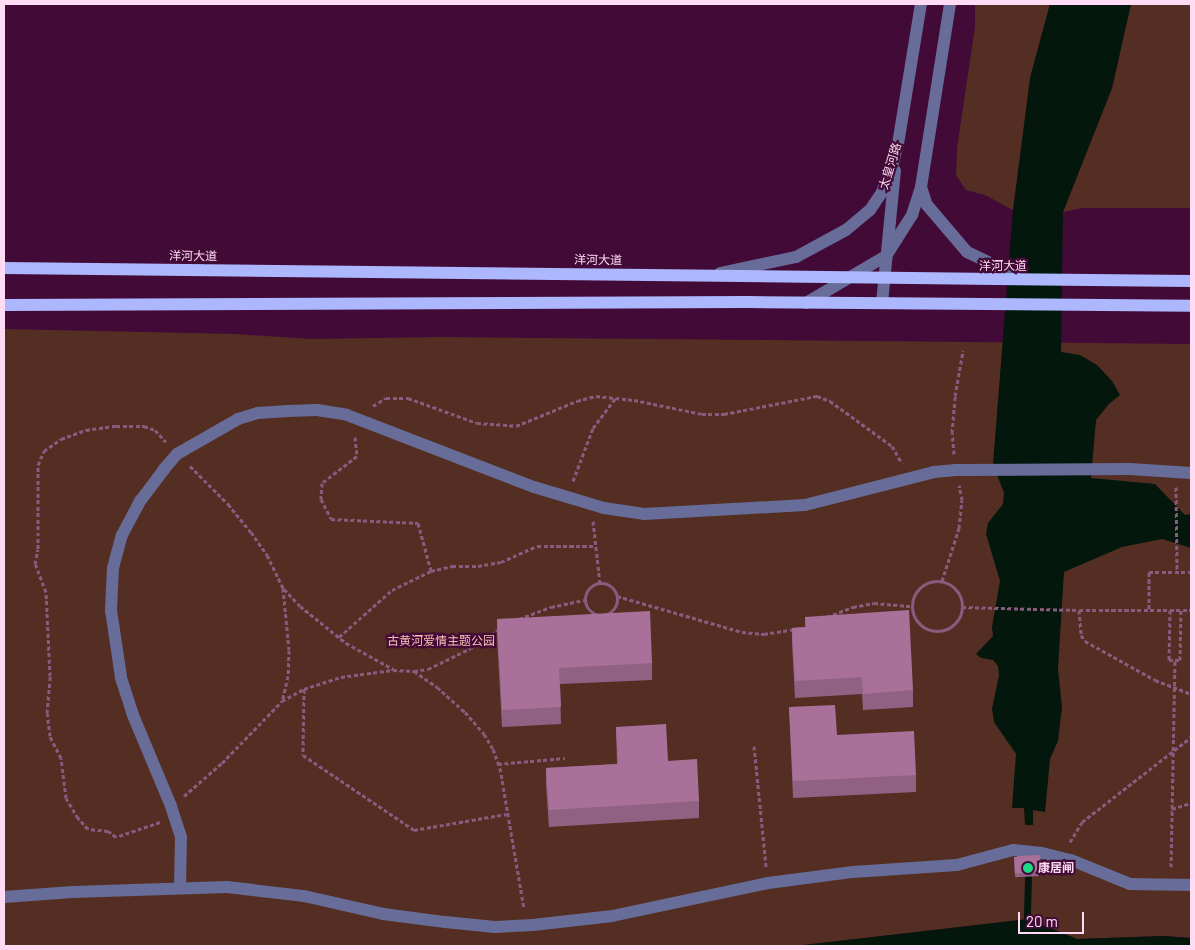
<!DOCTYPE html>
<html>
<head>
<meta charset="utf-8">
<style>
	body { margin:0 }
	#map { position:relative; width:1195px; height:950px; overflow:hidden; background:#420a37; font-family:Barlow,"Noto Sans SC",sans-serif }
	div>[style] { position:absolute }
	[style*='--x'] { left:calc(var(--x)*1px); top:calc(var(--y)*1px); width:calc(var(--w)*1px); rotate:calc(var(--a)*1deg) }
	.green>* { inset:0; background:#552e23 }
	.water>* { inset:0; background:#03170c }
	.stream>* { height:7px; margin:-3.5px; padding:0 3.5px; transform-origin:3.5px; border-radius:3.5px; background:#03170c }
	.path>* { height:3px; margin-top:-1.5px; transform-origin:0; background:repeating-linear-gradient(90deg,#8a5a7f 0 4px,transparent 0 6.5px) }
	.path>.ring { margin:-1.5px; padding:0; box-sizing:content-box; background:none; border:3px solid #8a5a7f; border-radius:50% }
	.minor>* { height:12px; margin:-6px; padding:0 6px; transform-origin:6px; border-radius:6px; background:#676d98 }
	.major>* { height:12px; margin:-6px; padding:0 6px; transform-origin:6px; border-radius:6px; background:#acb7fe }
	.wall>* { inset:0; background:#916184; transform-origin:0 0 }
	.building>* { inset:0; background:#a9719a; transform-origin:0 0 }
	.dots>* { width:14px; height:14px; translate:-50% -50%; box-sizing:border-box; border:2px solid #420a37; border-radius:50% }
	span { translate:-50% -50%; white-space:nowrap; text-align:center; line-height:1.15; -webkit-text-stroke:4.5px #420a37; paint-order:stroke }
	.street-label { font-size:12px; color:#ffdcf4 }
	.park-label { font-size:12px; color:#f9bead }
	.poi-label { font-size:12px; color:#ffdcf4; font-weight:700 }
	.left { translate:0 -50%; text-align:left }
	.frame { position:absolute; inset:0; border:5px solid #ffdcf4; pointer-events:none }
	.scale { position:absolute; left:1018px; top:912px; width:66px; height:22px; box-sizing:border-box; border:2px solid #ffdcf4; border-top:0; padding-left:6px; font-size:15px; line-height:18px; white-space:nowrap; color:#ffdcf4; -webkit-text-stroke:4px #420a37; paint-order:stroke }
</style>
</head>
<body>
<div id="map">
	<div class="green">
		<div style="clip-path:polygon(975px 4px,1050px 4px,1033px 67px,1013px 210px,985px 195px,966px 190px,956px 175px,957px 148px,975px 27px)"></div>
		<div style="clip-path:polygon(1131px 4px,1191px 4px,1191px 208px,1082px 208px,1063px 212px,1112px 88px)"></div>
		<div style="clip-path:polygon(4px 329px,235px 334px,311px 339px,440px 337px,1191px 344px,1191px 938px,1163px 936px,1077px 939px,1028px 919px,795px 946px,4px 946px)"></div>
	</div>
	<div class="water">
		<div style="clip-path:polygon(1050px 4px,1131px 4px,1112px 88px,1063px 212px,1061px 352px,1080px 355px,1097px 365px,1112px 381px,1120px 395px,1109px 404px,1096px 420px,1091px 478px,1155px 484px,1185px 515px,1191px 514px,1191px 548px,1162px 539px,1122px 547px,1064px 572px,1058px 669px,1062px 707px,1058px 741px,1050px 759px,1045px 812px,1033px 810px,1033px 825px,1025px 825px,1024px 808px,1012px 808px,1016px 754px,994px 722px,992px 709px,999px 675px,998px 666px,993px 660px,981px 658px,976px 654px,993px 636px,992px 627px,1000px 581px,986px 534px,988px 523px,1003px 504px,1004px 493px,993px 464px,1013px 210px,1030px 78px)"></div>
		<div style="clip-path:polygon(1028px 919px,1077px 939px,1163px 936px,1191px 938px,1191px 946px,795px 946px)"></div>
	</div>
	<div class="stream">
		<div style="--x:1026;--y:946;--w:69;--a:-88.3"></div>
	</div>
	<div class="path">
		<div style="--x:373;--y:406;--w:15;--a:-32"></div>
		<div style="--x:386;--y:398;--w:22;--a:0"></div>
		<div style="--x:408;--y:398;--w:73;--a:19.9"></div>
		<div style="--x:477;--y:423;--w:39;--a:4"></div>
		<div style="--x:516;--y:426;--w:66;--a:-22.3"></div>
		<div style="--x:577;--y:401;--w:20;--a:-15"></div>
		<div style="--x:596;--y:396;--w:38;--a:6"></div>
		<div style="--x:634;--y:400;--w:69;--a:11.6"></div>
		<div style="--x:702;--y:414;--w:22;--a:0"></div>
		<div style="--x:724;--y:414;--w:95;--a:-11"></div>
		<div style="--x:817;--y:396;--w:14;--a:21"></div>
		<div style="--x:830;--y:401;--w:77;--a:36"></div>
		<div style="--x:892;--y:446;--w:20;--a:60"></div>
		<div style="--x:355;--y:437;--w:19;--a:84"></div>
		<div style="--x:357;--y:456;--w:44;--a:142.4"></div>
		<div style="--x:322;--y:483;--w:16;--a:94"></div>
		<div style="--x:321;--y:499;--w:22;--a:63"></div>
		<div style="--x:331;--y:519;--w:87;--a:2.6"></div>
		<div style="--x:418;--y:523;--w:50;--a:74.8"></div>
		<div style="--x:954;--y:454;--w:21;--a:-95"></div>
		<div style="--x:952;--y:433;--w:37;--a:-85"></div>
		<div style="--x:955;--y:396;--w:46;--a:-79.9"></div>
		<div style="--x:190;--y:466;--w:54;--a:45"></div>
		<div style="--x:228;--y:504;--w:36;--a:51"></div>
		<div style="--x:251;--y:532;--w:28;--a:55"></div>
		<div style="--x:267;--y:555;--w:37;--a:64"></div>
		<div style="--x:283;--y:588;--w:62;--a:84.5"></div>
		<div style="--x:289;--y:650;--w:26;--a:92"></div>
		<div style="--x:288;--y:676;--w:26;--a:103"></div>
		<div style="--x:573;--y:481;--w:57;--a:-69.3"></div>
		<div style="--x:593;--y:428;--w:38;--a:-53"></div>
		<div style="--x:1176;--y:487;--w:85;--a:89.3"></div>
		<div style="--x:593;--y:521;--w:62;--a:83.6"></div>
		<div class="ring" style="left:912px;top:581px;width:47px;height:47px"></div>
		<div style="--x:942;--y:581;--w:56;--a:-72.2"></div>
		<div style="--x:959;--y:528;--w:28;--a:-84"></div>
		<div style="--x:962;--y:500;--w:15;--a:-101"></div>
		<div class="ring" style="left:585px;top:583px;width:29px;height:29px"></div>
		<div style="--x:284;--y:589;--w:23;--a:47"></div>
		<div style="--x:300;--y:606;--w:59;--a:38.8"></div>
		<div style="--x:346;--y:643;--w:54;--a:29"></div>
		<div style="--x:617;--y:596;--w:130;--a:16.1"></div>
		<div style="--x:742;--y:632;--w:22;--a:5"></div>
		<div style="--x:764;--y:634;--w:32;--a:-9"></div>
		<div style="--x:962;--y:607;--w:117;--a:1.5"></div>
		<div style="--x:1079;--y:610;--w:112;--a:0"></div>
		<div style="--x:1149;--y:609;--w:37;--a:-90"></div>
		<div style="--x:1149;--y:572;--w:42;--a:0"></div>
		<div style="--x:1079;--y:610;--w:25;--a:85"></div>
		<div style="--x:1081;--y:635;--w:7;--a:56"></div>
		<div style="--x:1085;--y:641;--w:80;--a:29.1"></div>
		<div style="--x:1155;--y:680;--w:39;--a:21"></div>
		<div style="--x:1170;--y:610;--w:50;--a:91.1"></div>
		<div style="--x:1169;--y:660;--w:11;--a:0"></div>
		<div style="--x:1180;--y:660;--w:50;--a:-88.9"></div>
		<div style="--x:827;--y:617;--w:28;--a:-21"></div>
		<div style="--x:853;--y:607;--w:21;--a:-11"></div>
		<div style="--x:874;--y:603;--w:37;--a:5"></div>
		<div style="--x:519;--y:619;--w:34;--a:-21"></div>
		<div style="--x:551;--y:607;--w:35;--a:-12"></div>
		<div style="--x:339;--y:637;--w:71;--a:-41.6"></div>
		<div style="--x:392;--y:590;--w:43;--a:-26"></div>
		<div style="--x:431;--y:571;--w:22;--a:-13"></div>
		<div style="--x:452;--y:566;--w:26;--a:0"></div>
		<div style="--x:478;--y:566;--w:23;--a:-10"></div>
		<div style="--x:501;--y:562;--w:39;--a:-24"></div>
		<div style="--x:537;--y:546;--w:58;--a:0"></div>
		<div style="--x:414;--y:671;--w:28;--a:35"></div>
		<div style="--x:437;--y:687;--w:38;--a:42"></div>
		<div style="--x:465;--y:712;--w:29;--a:49"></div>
		<div style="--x:484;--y:734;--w:17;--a:59"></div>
		<div style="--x:493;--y:749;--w:20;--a:70"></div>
		<div style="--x:500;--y:768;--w:142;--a:80.3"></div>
		<div style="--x:304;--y:689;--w:66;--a:90.9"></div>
		<div style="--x:303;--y:755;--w:134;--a:34"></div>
		<div style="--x:414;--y:830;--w:94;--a:-9.8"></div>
		<div style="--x:754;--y:746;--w:122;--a:84.3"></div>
		<div style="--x:498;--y:764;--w:67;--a:-5.1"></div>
		<div style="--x:184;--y:796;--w:50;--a:-41"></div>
		<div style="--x:222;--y:763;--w:86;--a:-45.9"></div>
		<div style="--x:282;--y:701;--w:25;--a:-29"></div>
		<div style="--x:304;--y:689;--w:39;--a:-18"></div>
		<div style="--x:341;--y:677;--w:52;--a:-7.7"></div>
		<div style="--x:393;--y:670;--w:21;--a:3"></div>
		<div style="--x:414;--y:671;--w:14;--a:-8"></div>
		<div style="--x:428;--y:669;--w:46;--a:-26"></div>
		<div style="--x:469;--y:649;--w:37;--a:-33"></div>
		<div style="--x:1172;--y:809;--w:20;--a:-18"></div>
		<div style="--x:160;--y:822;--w:46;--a:161.2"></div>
		<div style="--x:116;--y:837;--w:10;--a:-143"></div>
		<div style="--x:108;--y:831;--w:20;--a:-174"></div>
		<div style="--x:88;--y:829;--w:15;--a:-132"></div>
		<div style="--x:78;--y:818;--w:23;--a:-121"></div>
		<div style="--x:66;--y:798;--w:40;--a:-97.1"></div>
		<div style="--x:61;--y:758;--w:25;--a:-117"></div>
		<div style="--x:50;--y:736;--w:23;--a:-97"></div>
		<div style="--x:47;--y:713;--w:37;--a:-85"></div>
		<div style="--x:50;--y:676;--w:84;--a:-92.7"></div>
		<div style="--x:46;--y:592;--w:30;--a:-111"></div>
		<div style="--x:35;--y:564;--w:15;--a:-79"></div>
		<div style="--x:38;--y:549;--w:84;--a:-90"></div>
		<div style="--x:38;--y:465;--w:15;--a:-67"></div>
		<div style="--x:44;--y:451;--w:21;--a:-35"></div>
		<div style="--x:61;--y:439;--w:27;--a:-20"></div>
		<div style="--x:86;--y:430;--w:30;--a:-8"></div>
		<div style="--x:116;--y:426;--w:28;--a:0"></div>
		<div style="--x:144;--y:426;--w:12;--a:20"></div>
		<div style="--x:155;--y:430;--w:16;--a:47"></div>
		<div style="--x:1070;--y:842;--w:23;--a:-59"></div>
		<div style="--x:1082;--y:822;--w:138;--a:-37.9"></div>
		<div style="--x:1171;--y:867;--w:207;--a:-88.9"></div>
	</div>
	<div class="minor">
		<div style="--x:950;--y:4;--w:185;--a:99"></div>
		<div style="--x:921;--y:187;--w:19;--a:72"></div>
		<div style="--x:927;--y:205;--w:62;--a:49.6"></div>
		<div style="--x:967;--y:252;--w:63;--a:25.3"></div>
		<div style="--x:720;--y:273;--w:78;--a:-11.9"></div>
		<div style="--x:796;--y:257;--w:57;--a:-28.4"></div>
		<div style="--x:846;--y:230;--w:31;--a:-40"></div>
		<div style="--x:870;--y:210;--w:22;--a:-56"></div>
		<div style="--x:882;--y:192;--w:24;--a:-68"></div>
		<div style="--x:891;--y:170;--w:27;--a:-75"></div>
		<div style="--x:898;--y:144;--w:142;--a:-80.7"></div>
		<div style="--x:806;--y:303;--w:93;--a:-30.4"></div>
		<div style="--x:886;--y:256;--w:49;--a:-57.6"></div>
		<div style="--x:912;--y:215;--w:29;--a:-72"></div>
		<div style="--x:882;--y:303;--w:133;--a:-84.4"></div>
		<div style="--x:180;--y:888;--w:51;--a:-88.9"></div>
		<div style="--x:181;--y:837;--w:33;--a:-108"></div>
		<div style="--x:171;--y:806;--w:99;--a:-112.7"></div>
		<div style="--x:133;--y:715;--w:40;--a:-108"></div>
		<div style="--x:121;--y:677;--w:68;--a:-98.5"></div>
		<div style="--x:111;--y:610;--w:42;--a:-87.3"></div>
		<div style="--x:113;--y:568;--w:34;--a:-75"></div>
		<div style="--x:122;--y:535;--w:40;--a:-62"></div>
		<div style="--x:141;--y:500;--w:39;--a:-53"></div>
		<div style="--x:164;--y:469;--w:20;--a:-49"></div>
		<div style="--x:177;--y:454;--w:70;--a:-29.8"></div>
		<div style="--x:238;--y:419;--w:21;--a:-17"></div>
		<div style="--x:258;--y:413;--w:30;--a:-4"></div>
		<div style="--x:288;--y:411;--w:29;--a:-2"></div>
		<div style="--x:317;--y:410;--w:30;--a:9"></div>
		<div style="--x:347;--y:415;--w:200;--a:21.1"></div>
		<div style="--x:534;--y:487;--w:73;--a:16.7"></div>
		<div style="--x:604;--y:508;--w:40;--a:8.5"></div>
		<div style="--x:644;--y:514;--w:161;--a:-3.2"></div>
		<div style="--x:805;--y:505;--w:133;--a:-14.3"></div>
		<div style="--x:934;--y:472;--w:22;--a:-5"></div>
		<div style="--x:956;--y:470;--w:174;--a:-0.3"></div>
		<div style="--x:1130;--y:469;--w:61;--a:3.8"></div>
		<div style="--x:4;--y:897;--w:69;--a:-4.1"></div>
		<div style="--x:73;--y:892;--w:154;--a:-1.9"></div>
		<div style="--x:227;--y:887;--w:78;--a:6.7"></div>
		<div style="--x:304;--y:896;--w:81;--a:12.8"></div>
		<div style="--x:383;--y:914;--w:63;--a:7.4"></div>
		<div style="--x:445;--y:922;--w:50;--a:5.7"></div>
		<div style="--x:495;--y:927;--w:38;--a:-3"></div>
		<div style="--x:533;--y:925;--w:80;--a:-6.5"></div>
		<div style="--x:612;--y:916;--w:159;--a:-11.9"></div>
		<div style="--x:768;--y:883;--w:86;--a:-7.4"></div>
		<div style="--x:853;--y:872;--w:104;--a:-3.9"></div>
		<div style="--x:957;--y:865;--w:58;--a:-15"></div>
		<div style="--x:1013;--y:850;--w:29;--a:6"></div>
		<div style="--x:1042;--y:853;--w:30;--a:14"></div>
		<div style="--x:1071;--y:860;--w:64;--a:22.1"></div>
		<div style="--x:1130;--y:884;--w:61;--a:0.9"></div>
	</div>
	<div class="major">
		<div style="--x:4;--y:268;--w:1187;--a:0.63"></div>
		<div style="--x:4;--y:305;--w:743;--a:-0.23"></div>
		<div style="--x:747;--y:302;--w:444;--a:0.5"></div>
	</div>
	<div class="wall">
		<div style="clip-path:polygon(805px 617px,913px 690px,913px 707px,863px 710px,862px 694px,795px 698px,792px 644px,792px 628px,805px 627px)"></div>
		<div style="clip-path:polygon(497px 619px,652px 663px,652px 680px,560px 684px,561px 724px,502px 727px,497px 636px)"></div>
		<div style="clip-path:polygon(789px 707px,837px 735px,916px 775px,916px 792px,793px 798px)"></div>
		<div style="clip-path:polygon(616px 727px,668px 761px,699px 801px,699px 818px,549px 827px,546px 785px,546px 768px,617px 764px)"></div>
		<div style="left:1040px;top:855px;width:21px;height:26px;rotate:87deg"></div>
	</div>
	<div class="building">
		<div style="clip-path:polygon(909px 610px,913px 690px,863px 694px,862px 677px,795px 681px,792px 628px,806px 627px,805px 617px)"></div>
		<div style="clip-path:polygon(650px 611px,652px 663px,559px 668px,561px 707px,502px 710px,497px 619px)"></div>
		<div style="clip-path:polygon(835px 705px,837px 735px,914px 731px,916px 775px,793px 781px,789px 707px)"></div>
		<div style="clip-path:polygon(666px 724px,668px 761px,697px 759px,699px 801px,549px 810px,546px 768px,618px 764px,616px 727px)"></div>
		<div style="left:1040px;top:855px;width:17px;height:26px;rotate:87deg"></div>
	</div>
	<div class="dots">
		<div style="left:1028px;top:868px;background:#1fd887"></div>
	</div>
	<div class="street-label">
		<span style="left:890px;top:166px;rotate:-73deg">太皇河路</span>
		<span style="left:193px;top:256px;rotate:1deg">洋河大道</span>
		<span style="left:598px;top:260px;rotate:1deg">洋河大道</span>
		<span style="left:1003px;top:266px">洋河大道</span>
	</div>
	<div class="park-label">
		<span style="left:441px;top:641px">古黄河爱情主题公园</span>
	</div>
	<div class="poi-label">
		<span class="left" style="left:1038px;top:868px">康居闸</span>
	</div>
	<div class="frame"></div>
	<div class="scale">20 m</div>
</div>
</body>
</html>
